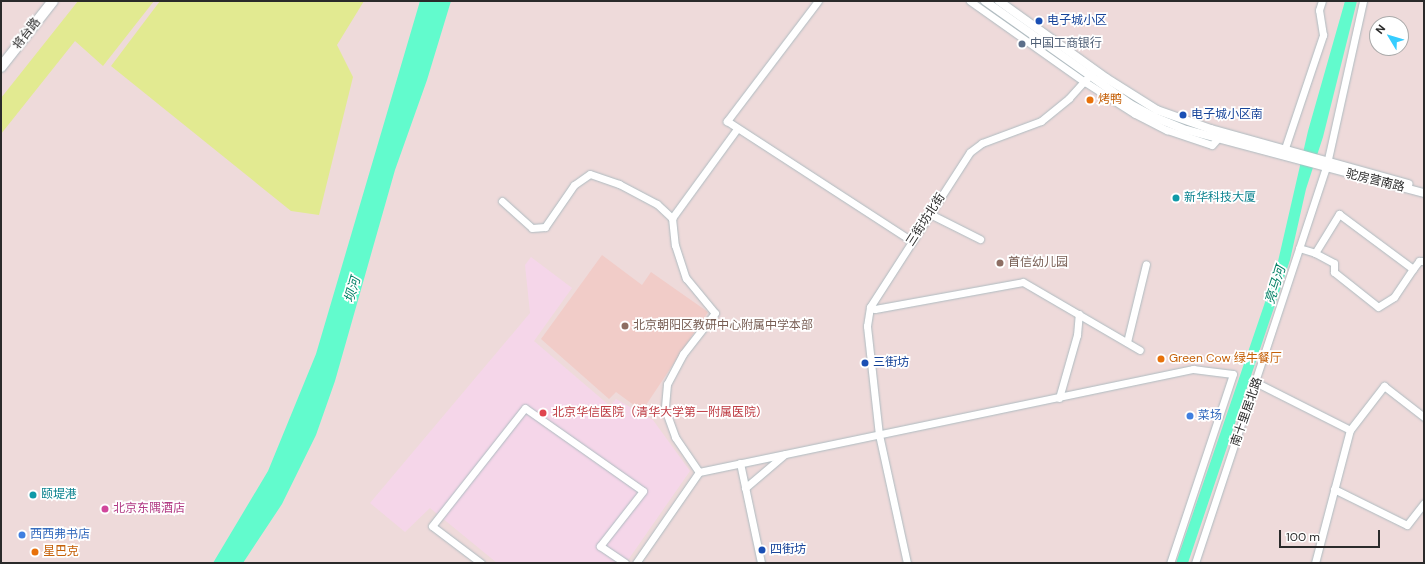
<!DOCTYPE html>
<html>
<head>
<meta charset="utf-8">
<style>
	body { margin:0 }
	#map { position:relative; width:1425px; height:564px; overflow:hidden; background:#eedada; font-family:"DM Sans","Noto Sans SC",sans-serif }
	div>[style] { position:absolute }
	[style*='--x'] { left:calc(var(--x)*1px); top:calc(var(--y)*1px); width:calc(var(--w)*1px); rotate:calc(var(--a)*1deg) }
	.education>* { inset:0; background:#f1ccc8 }
	.medical>* { inset:0; background:#f5d6e9 }
	.green>* { inset:0; background:#e2ea91 }
	.water>* { inset:0; background:#62fbcd }
	.roads { filter:drop-shadow(0 0 1px #aebbc0) drop-shadow(0 0 1px #aebbc0) }
	.minor>* { height:7px; margin:-3.5px; padding:0 3.5px; transform-origin:3.5px; border-radius:3.5px; background:#fff }
	.tertiary>* { height:8px; margin:-4px; padding:0 4px; transform-origin:4px; border-radius:4px; background:#fff }
	.secondary>* { height:10px; margin:-5px; padding:0 5px; transform-origin:5px; border-radius:5px; background:#fff }
	.dots>* { width:11px; height:11px; translate:-50% -50%; box-sizing:border-box; border:2px solid #fff; border-radius:50% }
	span { translate:-50% -50%; white-space:nowrap; text-align:center; line-height:1.15; -webkit-text-stroke:3.5px #fff; paint-order:stroke }
	.transit-label { font-size:12px; color:#164399 }
	.left { translate:0 -50%; text-align:left }
	.street-label { font-size:12px; color:#2a2a2a }
	.service-label { font-size:12px; color:#4e5e75 }
	.food-label { font-size:12px; color:#c56008 }
	.culture-label { font-size:12px; color:#0d838f }
	.education-label { font-size:12px; color:#785e54 }
	.health-label { font-size:12px; color:#be3a42 }
	.shop-label { font-size:12px; color:#366cbe }
	.hotel-label { font-size:12px; color:#b23c85 }
	.water-label { font-size:13px; color:#048266; font-style:italic }
	.frame { position:absolute; inset:0; border:2px solid #2a2a2a; pointer-events:none }
	.north { position:absolute; left:1369px; top:16px; width:40px; height:40px; box-sizing:border-box; background:#fff; border:1px solid #aaa; border-radius:50%; rotate:308deg; font-size:11px; font-weight:700; line-height:16px; text-align:center; color:#2a2a2a }
	.north::after { content:''; display:block; margin:auto; width:14px; height:18px; background:#36cdff; clip-path:polygon(50% 0,100% 100%,50% 72%,0 100%) }
	.scale { position:absolute; left:1279px; top:530px; width:101px; height:18px; box-sizing:border-box; border:2px solid #2a2a2a; border-top:0; padding-left:5px; font-size:12px; line-height:14px; white-space:nowrap; color:#2a2a2a; -webkit-text-stroke:3px #fff; paint-order:stroke }
</style>
</head>
<body>
<div id="map">
	<div class="education">
		<div style="clip-path:polygon(602px 255px,642px 285px,651px 272px,708px 312px,642px 411px,616px 392px,609px 399px,541px 339px)"></div>
	</div>
	<div class="medical">
		<div style="clip-path:polygon(531px 257px,572px 288px,534px 341px,610px 406px,616px 399px,653px 420px,690px 471px,626px 563px,497px 563px,430px 508px,405px 532px,370px 503px,530px 313px,525px 265px)"></div>
	</div>
	<div class="green">
		<div style="clip-path:polygon(78px 1px,154px 1px,103px 66px,75px 41px,1px 134px,1px 98px)"></div>
		<div style="clip-path:polygon(160px 1px,364px 1px,337px 45px,353px 77px,319px 215px,291px 211px,111px 66px)"></div>
	</div>
	<div class="water">
		<div style="clip-path:polygon(420px 1px,451px 1px,427px 80px,395px 170px,335px 381px,316px 435px,282px 504px,243px 563px,213px 563px,268px 471px,316px 354px)"></div>
		<div style="clip-path:polygon(1345px 1px,1357px 1px,1323px 137px,1306px 189px,1290px 260px,1188px 563px,1176px 563px,1276px 270px,1308px 131px)"></div>
	</div>
	<div class="roads">
		<div class="minor">
			<div style="--x:818;--y:1;--w:151;--a:127.2"></div>
			<div style="--x:727;--y:121;--w:221;--a:33"></div>
			<div style="--x:970;--y:1;--w:141;--a:35.2"></div>
			<div style="--x:1085;--y:82;--w:59;--a:32.6"></div>
			<div style="--x:1135;--y:114;--w:36;--a:27"></div>
			<div style="--x:1167;--y:130;--w:47;--a:18.4"></div>
			<div style="--x:1212;--y:145;--w:9;--a:-49"></div>
			<div style="--x:1283;--y:154;--w:126;--a:-71.4"></div>
			<div style="--x:1323;--y:35;--w:25;--a:-99"></div>
			<div style="--x:1319;--y:10;--w:9;--a:-72"></div>
			<div style="--x:502;--y:201;--w:40;--a:42"></div>
			<div style="--x:532;--y:228;--w:13;--a:-4"></div>
			<div style="--x:545;--y:227;--w:51;--a:-55.4"></div>
			<div style="--x:574;--y:185;--w:19;--a:-35"></div>
			<div style="--x:590;--y:174;--w:31;--a:19"></div>
			<div style="--x:619;--y:184;--w:43;--a:27.8"></div>
			<div style="--x:657;--y:204;--w:21;--a:43"></div>
			<div style="--x:672;--y:218;--w:27;--a:84"></div>
			<div style="--x:675;--y:245;--w:35;--a:72"></div>
			<div style="--x:686;--y:278;--w:45;--a:50.4"></div>
			<div style="--x:715;--y:313;--w:52;--a:128"></div>
			<div style="--x:683;--y:354;--w:34;--a:118"></div>
			<div style="--x:667;--y:384;--w:25;--a:95"></div>
			<div style="--x:665;--y:409;--w:30;--a:70"></div>
			<div style="--x:675;--y:437;--w:42;--a:55.6"></div>
			<div style="--x:930;--y:214;--w:56;--a:26.6"></div>
			<div style="--x:672;--y:218;--w:110;--a:-53.9"></div>
			<div style="--x:1299;--y:248;--w:17;--a:17"></div>
			<div style="--x:1315;--y:253;--w:46;--a:-58.4"></div>
			<div style="--x:1339;--y:214;--w:92;--a:36.6"></div>
			<div style="--x:1413;--y:269;--w:10;--a:-53"></div>
			<div style="--x:1419;--y:261;--w:5;--a:0"></div>
			<div style="--x:1315;--y:253;--w:21;--a:28"></div>
			<div style="--x:1334;--y:263;--w:9;--a:90"></div>
			<div style="--x:1334;--y:272;--w:56;--a:38.5"></div>
			<div style="--x:1378;--y:307;--w:19;--a:-32"></div>
			<div style="--x:1394;--y:297;--w:34;--a:-56"></div>
			<div style="--x:870;--y:307;--w:5;--a:22"></div>
			<div style="--x:875;--y:309;--w:150;--a:-10.3"></div>
			<div style="--x:1023;--y:282;--w:135;--a:30.2"></div>
			<div style="--x:1127;--y:342;--w:80;--a:-76.3"></div>
			<div style="--x:1257;--y:383;--w:104;--a:26.8"></div>
			<div style="--x:1059;--y:398;--w:66;--a:-74.1"></div>
			<div style="--x:1077;--y:335;--w:21;--a:-85"></div>
			<div style="--x:740;--y:463;--w:102;--a:78.1"></div>
			<div style="--x:745;--y:488;--w:52;--a:-40.4"></div>
			<div style="--x:1334;--y:489;--w:81;--a:26.3"></div>
			<div style="--x:1407;--y:525;--w:28;--a:-52"></div>
			<div style="--x:481;--y:563;--w:61;--a:-142.9"></div>
			<div style="--x:432;--y:526;--w:150;--a:-51.8"></div>
			<div style="--x:525;--y:408;--w:144;--a:35.1"></div>
			<div style="--x:643;--y:491;--w:70;--a:128"></div>
			<div style="--x:600;--y:546;--w:30;--a:34"></div>
			<div style="--x:636;--y:563;--w:111;--a:-55.3"></div>
			<div style="--x:699;--y:472;--w:505;--a:-11.78"></div>
			<div style="--x:1193;--y:369;--w:40;--a:7.1"></div>
			<div style="--x:1233;--y:374;--w:199;--a:108.4"></div>
			<div style="--x:907;--y:563;--w:131;--a:-102.3"></div>
			<div style="--x:879;--y:435;--w:110;--a:-96.3"></div>
			<div style="--x:867;--y:326;--w:19;--a:-81"></div>
			<div style="--x:870;--y:307;--w:184;--a:-57.2"></div>
			<div style="--x:970;--y:152;--w:15;--a:-37"></div>
			<div style="--x:982;--y:143;--w:63;--a:-20.4"></div>
			<div style="--x:1041;--y:121;--w:36;--a:-39"></div>
			<div style="--x:1069;--y:98;--w:36;--a:-48"></div>
			<div style="--x:1195;--y:563;--w:416;--a:-71.7"></div>
			<div style="--x:1326;--y:168;--w:171;--a:-77.5"></div>
			<div style="--x:1315;--y:563;--w:138;--a:-75.3"></div>
			<div style="--x:1350;--y:430;--w:56;--a:-52.3"></div>
			<div style="--x:1384;--y:386;--w:51;--a:37.8"></div>
		</div>
		<div class="tertiary">
			<div style="--x:985;--y:1;--w:178;--a:35.4"></div>
			<div style="--x:1130;--y:104;--w:27;--a:28"></div>
			<div style="--x:1154;--y:117;--w:35;--a:22"></div>
			<div style="--x:1187;--y:130;--w:245;--a:14.9"></div>
			<div style="--x:999;--y:1;--w:132;--a:35.7"></div>
			<div style="--x:1106;--y:78;--w:60;--a:32.1"></div>
			<div style="--x:1157;--y:110;--w:57;--a:19.4"></div>
			<div style="--x:1211;--y:129;--w:205;--a:15.6"></div>
		</div>
		<div class="secondary">
			<div style="--x:1;--y:67;--w:84;--a:-51.8"></div>
		</div>
	</div>
	<div class="dots">
		<div style="left:1039px;top:21px;background:#1a4fb4"></div>
		<div style="left:1022px;top:44px;background:#5c6f8a"></div>
		<div style="left:1090px;top:100px;background:#e8710a"></div>
		<div style="left:1183px;top:115px;background:#1a4fb4"></div>
		<div style="left:1176px;top:198px;background:#0f9aa8"></div>
		<div style="left:1000px;top:263px;background:#8d6e63"></div>
		<div style="left:625px;top:326px;background:#8d6e63"></div>
		<div style="left:1161px;top:359px;background:#e8710a"></div>
		<div style="left:865px;top:363px;background:#1a4fb4"></div>
		<div style="left:543px;top:413px;background:#e0444e"></div>
		<div style="left:1190px;top:416px;background:#3f7fe0"></div>
		<div style="left:33px;top:495px;background:#0f9aa8"></div>
		<div style="left:105px;top:509px;background:#d1479c"></div>
		<div style="left:22px;top:535px;background:#3f7fe0"></div>
		<div style="left:762px;top:550px;background:#1a4fb4"></div>
		<div style="left:35px;top:552px;background:#e8710a"></div>
	</div>
	<div class="transit-label">
		<span class="left" style="left:1047px;top:21px">电子城小区</span>
		<span class="left" style="left:1191px;top:115px">电子城小区南</span>
		<span class="left" style="left:873px;top:363px">三街坊</span>
		<span class="left" style="left:770px;top:550px">四街坊</span>
	</div>
	<div class="street-label">
		<span style="left:27px;top:34px;rotate:-52deg">将台路</span>
		<span style="left:1375px;top:181px;rotate:14deg">驼房营南路</span>
		<span style="left:926px;top:220px;rotate:-57deg">三街坊北街</span>
		<span style="left:1247px;top:412px;rotate:-71deg">南十里居北路</span>
	</div>
	<div class="service-label">
		<span class="left" style="left:1030px;top:44px">中国工商银行</span>
	</div>
	<div class="food-label">
		<span class="left" style="left:1098px;top:100px">烤鸭</span>
		<span class="left" style="left:1169px;top:359px">Green Cow 绿牛餐厅</span>
		<span class="left" style="left:43px;top:552px">星巴克</span>
	</div>
	<div class="culture-label">
		<span class="left" style="left:1184px;top:198px">新华科技大厦</span>
		<span class="left" style="left:41px;top:495px">颐堤港</span>
	</div>
	<div class="education-label">
		<span class="left" style="left:1008px;top:263px">首信幼儿园</span>
		<span class="left" style="left:633px;top:326px">北京朝阳区教研中心附属中学本部</span>
	</div>
	<div class="health-label">
		<span class="left" style="left:552px;top:413px">北京华信医院（清华大学第一附属医院）</span>
	</div>
	<div class="shop-label">
		<span class="left" style="left:1198px;top:416px">菜场</span>
		<span class="left" style="left:30px;top:535px">西西弗书店</span>
	</div>
	<div class="hotel-label">
		<span class="left" style="left:113px;top:509px">北京东隅酒店</span>
	</div>
	<div class="water-label">
		<span style="left:1276px;top:285px;rotate:-72deg">亮马河</span>
		<span style="left:353px;top:290px;rotate:-74deg">坝河</span>
	</div>
	<div class="frame"></div>
	<div class="north">N</div>
	<div class="scale">100 m</div>
</div>
</body>
</html>
